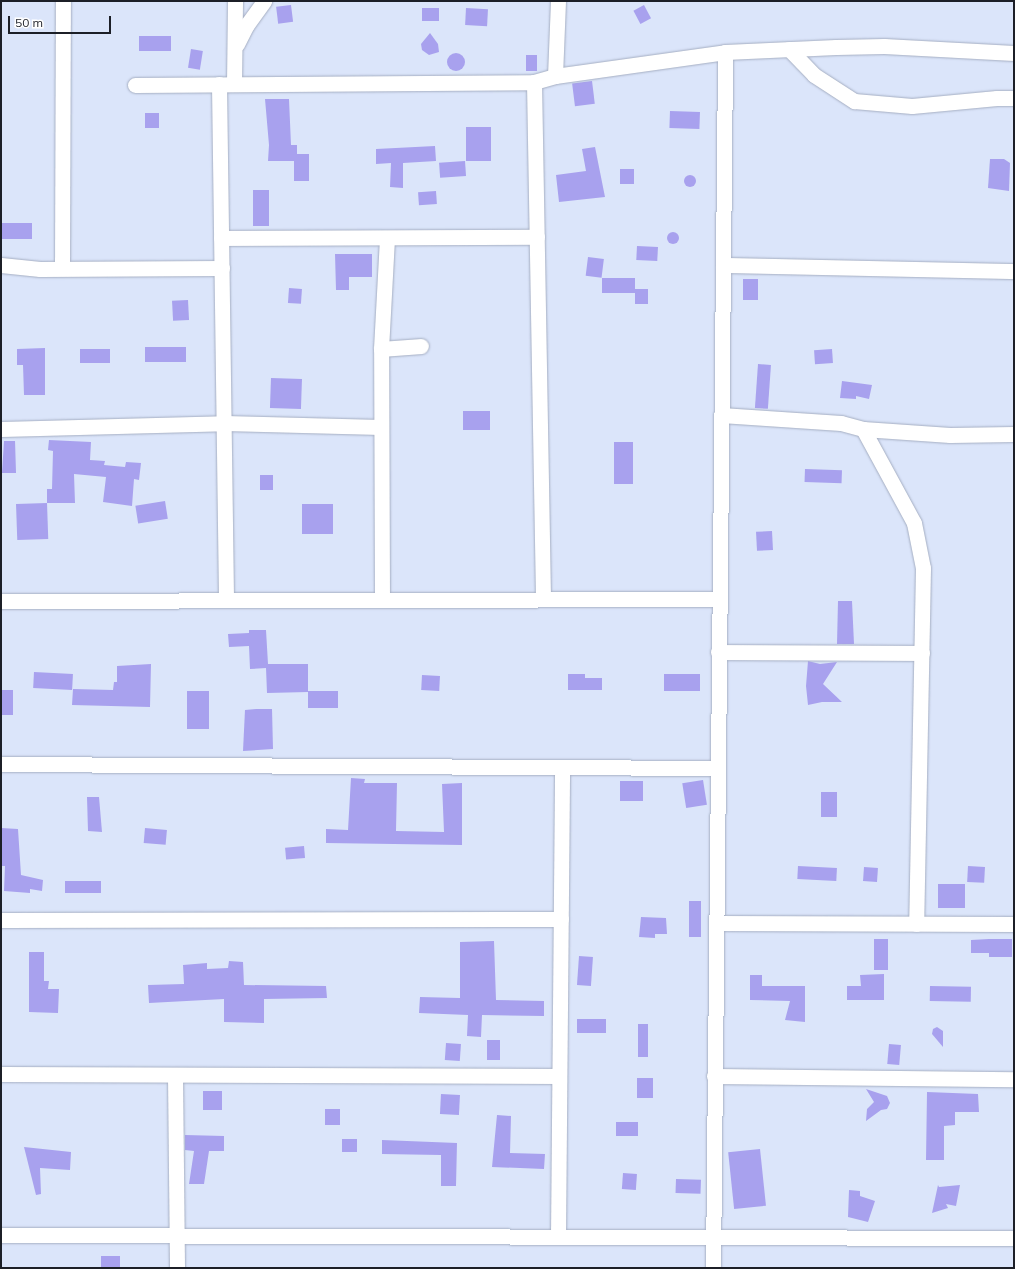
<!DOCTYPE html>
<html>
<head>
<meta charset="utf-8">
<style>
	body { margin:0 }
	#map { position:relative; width:1015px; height:1269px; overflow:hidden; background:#dbe5fa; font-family:Mulish,sans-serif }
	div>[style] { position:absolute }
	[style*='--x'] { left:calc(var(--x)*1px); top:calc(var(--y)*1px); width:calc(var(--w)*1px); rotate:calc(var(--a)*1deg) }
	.building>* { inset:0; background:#a8a1ee; transform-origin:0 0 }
	.round { border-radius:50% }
	.roads { filter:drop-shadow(0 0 1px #a5aec2) drop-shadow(0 0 1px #a5aec2) }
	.minor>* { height:15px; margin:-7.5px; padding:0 7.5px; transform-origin:7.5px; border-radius:7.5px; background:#fff }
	span { translate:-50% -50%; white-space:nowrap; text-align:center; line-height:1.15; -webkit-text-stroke:3px #fff; paint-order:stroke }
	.frame { position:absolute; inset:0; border:2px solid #1c1f27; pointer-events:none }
	.scale { position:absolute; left:8px; top:16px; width:103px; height:18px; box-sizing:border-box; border:2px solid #1c1f27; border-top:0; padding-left:5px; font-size:12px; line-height:14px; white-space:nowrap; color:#1c1f27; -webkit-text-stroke:3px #fff; paint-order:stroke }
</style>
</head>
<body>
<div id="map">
	<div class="building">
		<div style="left:291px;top:5px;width:17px;height:15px;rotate:83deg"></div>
		<div style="left:644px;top:5px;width:15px;height:12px;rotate:62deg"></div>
		<div style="left:422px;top:8px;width:17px;height:13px"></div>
		<div style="left:466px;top:8px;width:22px;height:17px;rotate:3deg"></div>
		<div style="clip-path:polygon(430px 33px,438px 44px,439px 52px,429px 55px,422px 50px,421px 44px)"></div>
		<div style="left:139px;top:36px;width:32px;height:15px"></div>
		<div style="left:191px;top:49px;width:12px;height:19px;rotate:9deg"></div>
		<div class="round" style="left:447px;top:53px;width:18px;height:18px"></div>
		<div style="left:526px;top:55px;width:11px;height:16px"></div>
		<div style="left:592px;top:81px;width:23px;height:20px;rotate:83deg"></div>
		<div style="clip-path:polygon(265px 99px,289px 99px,291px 145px,297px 145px,297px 154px,309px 154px,309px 181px,294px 181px,294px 161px,268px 161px,269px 145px)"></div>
		<div style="left:670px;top:111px;width:30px;height:17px;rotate:2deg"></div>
		<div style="left:145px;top:113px;width:14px;height:15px"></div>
		<div style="left:466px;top:127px;width:25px;height:34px"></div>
		<div style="clip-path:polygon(435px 146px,436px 161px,403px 163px,403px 188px,390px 187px,391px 163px,376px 164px,376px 149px)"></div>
		<div style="clip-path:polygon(595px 147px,605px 197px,559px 202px,556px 175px,586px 171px,582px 149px)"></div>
		<div style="clip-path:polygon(990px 159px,1004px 159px,1010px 163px,1009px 191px,988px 188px)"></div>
		<div style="left:465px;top:161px;width:15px;height:26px;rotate:86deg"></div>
		<div style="left:620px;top:169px;width:14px;height:15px"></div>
		<div class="round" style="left:684px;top:175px;width:12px;height:12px"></div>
		<div style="left:253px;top:190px;width:16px;height:36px"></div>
		<div style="left:436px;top:191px;width:13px;height:18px;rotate:86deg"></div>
		<div style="left:32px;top:223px;width:16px;height:31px;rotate:90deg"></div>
		<div class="round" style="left:667px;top:232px;width:12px;height:12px"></div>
		<div style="left:637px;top:246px;width:21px;height:14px;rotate:3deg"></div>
		<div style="clip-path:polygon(335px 254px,372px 254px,372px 277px,349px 277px,349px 290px,336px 290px)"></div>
		<div style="left:588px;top:257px;width:16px;height:19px;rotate:7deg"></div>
		<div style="left:602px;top:278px;width:33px;height:15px"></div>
		<div style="left:743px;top:279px;width:15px;height:21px"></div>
		<div style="left:289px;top:288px;width:13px;height:15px;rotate:4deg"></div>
		<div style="left:635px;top:289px;width:13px;height:15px"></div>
		<div style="left:188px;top:300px;width:20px;height:16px;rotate:87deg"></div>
		<div style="left:186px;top:347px;width:15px;height:41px;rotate:90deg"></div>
		<div style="clip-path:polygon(45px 348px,45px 395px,24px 395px,23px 365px,17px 365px,17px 349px)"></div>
		<div style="left:80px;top:349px;width:30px;height:14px"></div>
		<div style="left:832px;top:349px;width:14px;height:18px;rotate:86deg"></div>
		<div style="left:758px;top:364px;width:13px;height:44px;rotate:4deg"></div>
		<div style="left:271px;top:378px;width:31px;height:30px;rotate:2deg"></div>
		<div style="clip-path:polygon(842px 381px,872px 385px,869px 399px,856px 396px,856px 399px,840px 398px)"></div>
		<div style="left:463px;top:411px;width:27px;height:19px"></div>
		<div style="clip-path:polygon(49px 440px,91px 442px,90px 460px,105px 461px,104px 465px,125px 467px,126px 462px,141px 463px,139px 480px,134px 479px,132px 506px,103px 502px,106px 477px,74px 474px,75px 503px,47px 503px,47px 489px,52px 489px,53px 451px,48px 450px)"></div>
		<div style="clip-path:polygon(4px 441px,15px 441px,16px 473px,2px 473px)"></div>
		<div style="left:614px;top:442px;width:19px;height:42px"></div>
		<div style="left:805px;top:469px;width:37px;height:13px;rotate:2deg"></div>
		<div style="left:260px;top:475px;width:13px;height:15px"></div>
		<div style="left:165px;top:501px;width:18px;height:30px;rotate:81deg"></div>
		<div style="left:47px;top:503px;width:36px;height:31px;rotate:88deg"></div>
		<div style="left:333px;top:504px;width:30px;height:31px;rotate:90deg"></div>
		<div style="left:772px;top:531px;width:19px;height:16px;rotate:87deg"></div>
		<div style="clip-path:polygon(838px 601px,852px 601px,854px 644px,837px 644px)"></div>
		<div style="clip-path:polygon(249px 630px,266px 630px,268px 664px,308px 664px,308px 692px,267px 693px,266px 668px,250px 669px,249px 646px,229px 647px,228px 634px,249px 633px)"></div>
		<div style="clip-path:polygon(808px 661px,820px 664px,837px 662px,823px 684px,842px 702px,822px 702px,808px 705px,806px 686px)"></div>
		<div style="clip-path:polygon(151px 664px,150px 707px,72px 705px,73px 689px,113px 690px,114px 682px,117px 682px,117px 666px)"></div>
		<div style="left:34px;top:672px;width:39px;height:16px;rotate:3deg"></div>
		<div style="clip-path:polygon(568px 674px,585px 674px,585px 678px,602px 678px,602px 690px,568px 690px)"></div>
		<div style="left:700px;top:674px;width:17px;height:36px;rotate:90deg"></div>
		<div style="left:422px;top:675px;width:18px;height:15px;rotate:3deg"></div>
		<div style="left:1px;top:690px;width:12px;height:25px"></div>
		<div style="left:187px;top:691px;width:22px;height:38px"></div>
		<div style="left:338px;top:691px;width:17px;height:30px;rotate:90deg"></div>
		<div style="clip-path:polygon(256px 709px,272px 709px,273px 749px,243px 751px,245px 710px)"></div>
		<div style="clip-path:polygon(351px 778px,365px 779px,364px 783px,397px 783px,396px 831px,444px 832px,442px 784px,462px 783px,462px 845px,326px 843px,326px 829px,348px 830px)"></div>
		<div style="left:703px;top:780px;width:25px;height:21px;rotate:81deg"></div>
		<div style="left:643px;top:781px;width:20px;height:23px;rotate:90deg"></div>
		<div style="left:821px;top:792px;width:16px;height:25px"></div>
		<div style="clip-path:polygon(87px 797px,99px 797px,102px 832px,88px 831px)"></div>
		<div style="clip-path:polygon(1px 828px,18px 829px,21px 875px,43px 880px,42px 891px,30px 889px,30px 893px,4px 891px,5px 866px,1px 866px)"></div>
		<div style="left:145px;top:828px;width:22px;height:15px;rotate:5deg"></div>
		<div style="left:304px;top:846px;width:12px;height:19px;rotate:85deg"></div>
		<div style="left:798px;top:866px;width:39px;height:13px;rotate:3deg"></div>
		<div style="left:968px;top:866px;width:17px;height:16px;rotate:3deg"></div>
		<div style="left:864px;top:867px;width:14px;height:14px;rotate:4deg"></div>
		<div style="left:65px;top:881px;width:36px;height:12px"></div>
		<div style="left:938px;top:884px;width:27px;height:24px"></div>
		<div style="left:689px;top:901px;width:12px;height:36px"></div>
		<div style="clip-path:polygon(641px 917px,666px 918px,667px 934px,655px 934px,655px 938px,639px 937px)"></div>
		<div style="left:874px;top:939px;width:14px;height:31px"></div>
		<div style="clip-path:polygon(989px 939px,1012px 939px,1012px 957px,989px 957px,989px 953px,971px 953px,971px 940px)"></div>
		<div style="clip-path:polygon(494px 941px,496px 1000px,544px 1001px,544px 1016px,482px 1015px,481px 1037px,467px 1036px,468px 1015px,419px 1013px,420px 997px,460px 998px,460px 942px)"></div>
		<div style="clip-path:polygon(29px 952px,44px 952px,44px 981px,49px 981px,48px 989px,59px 989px,58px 1013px,29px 1012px)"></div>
		<div style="left:579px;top:956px;width:14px;height:29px;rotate:4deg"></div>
		<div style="clip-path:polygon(229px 961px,243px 962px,244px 985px,326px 986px,327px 998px,264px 999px,264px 1023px,224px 1022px,224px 999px,149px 1003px,148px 985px,184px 984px,183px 965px,207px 963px,207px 969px,228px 968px)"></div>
		<div style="clip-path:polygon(884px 974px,884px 1000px,847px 1000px,847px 986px,861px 986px,860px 975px)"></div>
		<div style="clip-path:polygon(750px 975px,762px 975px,762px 986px,805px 986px,805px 1022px,785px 1020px,790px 1001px,750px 1000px)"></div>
		<div style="left:930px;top:986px;width:41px;height:15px;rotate:1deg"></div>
		<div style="left:606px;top:1019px;width:14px;height:29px;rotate:90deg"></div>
		<div style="left:638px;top:1024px;width:10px;height:33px"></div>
		<div style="clip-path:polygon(937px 1027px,943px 1031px,943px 1047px,932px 1034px,933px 1029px)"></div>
		<div style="left:487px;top:1040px;width:13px;height:20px"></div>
		<div style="left:446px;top:1043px;width:15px;height:17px;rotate:4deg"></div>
		<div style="left:889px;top:1044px;width:12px;height:20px;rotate:5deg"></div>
		<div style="left:637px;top:1078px;width:16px;height:20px"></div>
		<div style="clip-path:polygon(866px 1089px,887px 1096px,890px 1103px,887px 1109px,881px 1110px,866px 1121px,867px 1109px,874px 1102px)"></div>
		<div style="left:203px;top:1091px;width:19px;height:19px"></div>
		<div style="clip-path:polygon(927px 1092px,978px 1094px,979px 1112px,955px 1112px,955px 1125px,944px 1126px,944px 1160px,926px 1160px)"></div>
		<div style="left:441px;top:1094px;width:19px;height:20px;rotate:3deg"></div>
		<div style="left:325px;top:1109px;width:15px;height:16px"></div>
		<div style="clip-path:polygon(497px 1115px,511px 1116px,510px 1153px,545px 1154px,544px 1169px,492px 1167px)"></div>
		<div style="left:616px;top:1122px;width:22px;height:14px"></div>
		<div style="clip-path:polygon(185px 1135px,224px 1136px,224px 1151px,209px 1151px,204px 1184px,189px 1184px,194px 1151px,185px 1150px)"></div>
		<div style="left:342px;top:1139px;width:15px;height:13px"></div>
		<div style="clip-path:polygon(382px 1140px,457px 1143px,456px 1186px,441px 1186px,441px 1155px,382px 1154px)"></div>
		<div style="clip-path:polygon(24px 1147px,71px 1152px,70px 1170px,40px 1168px,41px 1194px,36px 1195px)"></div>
		<div style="left:760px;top:1149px;width:57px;height:32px;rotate:84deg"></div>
		<div style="left:623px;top:1173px;width:14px;height:16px;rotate:4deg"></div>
		<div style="left:676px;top:1179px;width:25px;height:14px;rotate:2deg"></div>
		<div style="clip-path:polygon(938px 1185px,939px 1187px,960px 1185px,956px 1206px,946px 1204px,948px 1208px,932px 1213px)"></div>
		<div style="clip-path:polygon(849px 1190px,860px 1191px,860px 1196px,875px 1201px,868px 1222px,848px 1217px)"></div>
		<div style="left:101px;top:1256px;width:19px;height:12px"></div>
	</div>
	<div class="roads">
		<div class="minor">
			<div style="--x:237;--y:44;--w:20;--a:-63"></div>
			<div style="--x:246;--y:26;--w:31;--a:-54"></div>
			<div style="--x:789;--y:49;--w:36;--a:46"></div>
			<div style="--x:814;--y:75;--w:48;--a:33"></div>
			<div style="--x:854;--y:101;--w:58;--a:4.9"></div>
			<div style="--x:912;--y:106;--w:85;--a:-5.4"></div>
			<div style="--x:997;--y:98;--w:17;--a:0"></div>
			<div style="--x:555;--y:76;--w:75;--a:-87.7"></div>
			<div style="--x:534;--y:82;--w:517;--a:89"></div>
			<div style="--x:219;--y:84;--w:516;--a:89.22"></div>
			<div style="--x:234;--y:84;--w:83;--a:-89.3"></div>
			<div style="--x:135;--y:85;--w:399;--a:-0.4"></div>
			<div style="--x:534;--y:82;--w:22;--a:-16"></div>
			<div style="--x:555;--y:76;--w:172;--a:-8"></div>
			<div style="--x:725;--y:52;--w:111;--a:-2.6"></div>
			<div style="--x:836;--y:47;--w:48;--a:-1.2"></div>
			<div style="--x:884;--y:46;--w:130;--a:3.1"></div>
			<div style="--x:221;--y:238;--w:316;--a:-0.2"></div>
			<div style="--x:1;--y:265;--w:39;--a:6"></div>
			<div style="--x:40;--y:269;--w:182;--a:-0.3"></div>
			<div style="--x:723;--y:265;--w:291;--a:1.2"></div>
			<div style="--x:62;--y:267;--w:266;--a:-89.8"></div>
			<div style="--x:381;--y:349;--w:40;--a:-4.3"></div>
			<div style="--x:721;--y:415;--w:120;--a:3.8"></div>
			<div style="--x:841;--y:423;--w:23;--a:15"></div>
			<div style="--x:863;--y:429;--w:87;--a:3.9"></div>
			<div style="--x:950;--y:435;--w:64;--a:-0.9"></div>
			<div style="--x:1;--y:429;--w:223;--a:-1.5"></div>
			<div style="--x:224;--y:423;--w:157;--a:1.5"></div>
			<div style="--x:863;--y:429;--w:107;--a:61.5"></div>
			<div style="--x:914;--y:523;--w:46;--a:78.7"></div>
			<div style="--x:923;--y:568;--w:356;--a:91.1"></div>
			<div style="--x:382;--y:600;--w:251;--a:-90.2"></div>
			<div style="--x:381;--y:349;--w:111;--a:-86.9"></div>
			<div style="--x:1;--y:601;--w:717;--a:-0.16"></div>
			<div style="--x:718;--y:652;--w:204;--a:0.3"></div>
			<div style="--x:1;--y:764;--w:717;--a:0.32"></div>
			<div style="--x:1;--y:920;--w:560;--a:-0.1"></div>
			<div style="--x:716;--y:923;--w:298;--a:0.2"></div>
			<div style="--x:1;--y:1074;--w:558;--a:0.21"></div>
			<div style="--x:175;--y:1075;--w:193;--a:89.4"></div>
			<div style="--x:714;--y:1076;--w:300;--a:0.6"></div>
			<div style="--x:1;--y:1235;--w:1013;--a:0.17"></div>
			<div style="--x:558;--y:1237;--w:470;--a:-89.5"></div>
			<div style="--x:713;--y:1268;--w:1216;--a:-89.43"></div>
		</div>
	</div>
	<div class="frame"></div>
	<div class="scale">50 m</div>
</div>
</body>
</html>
